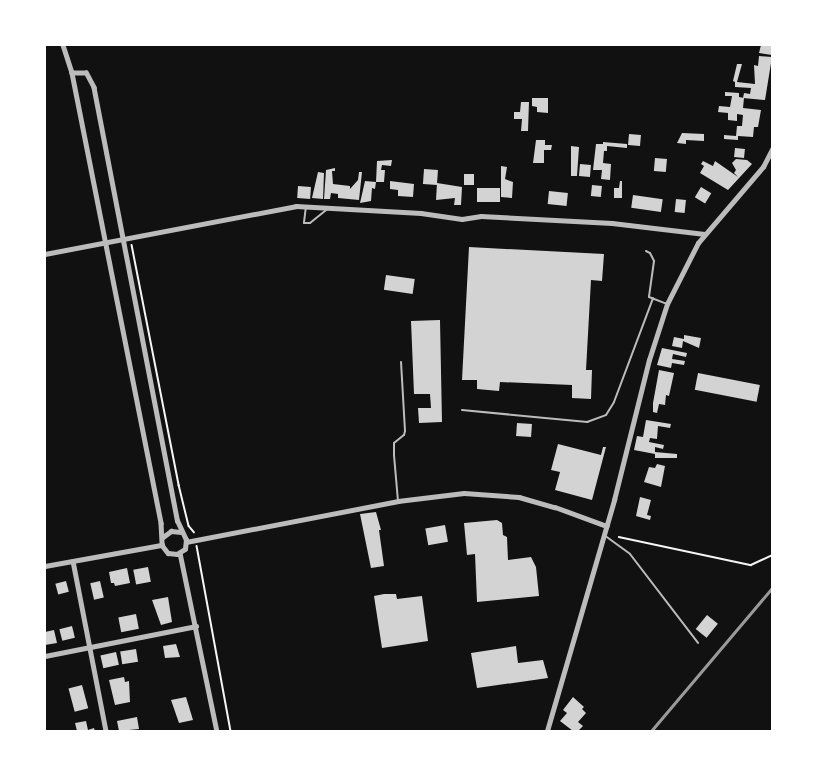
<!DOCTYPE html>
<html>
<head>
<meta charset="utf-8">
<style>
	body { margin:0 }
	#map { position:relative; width:817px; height:776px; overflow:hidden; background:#111; font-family:"PT Sans Narrow",sans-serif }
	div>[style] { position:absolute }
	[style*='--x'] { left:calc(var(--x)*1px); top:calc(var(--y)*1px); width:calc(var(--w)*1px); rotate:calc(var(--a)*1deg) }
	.building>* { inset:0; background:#d3d3d3; transform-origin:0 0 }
	.path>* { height:1.5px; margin:-0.75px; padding:0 0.75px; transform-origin:0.75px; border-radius:0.75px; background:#f5f5f5 }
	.service>* { height:2px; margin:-1px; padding:0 1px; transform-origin:1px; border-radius:1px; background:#bcbcbc }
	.minor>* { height:4.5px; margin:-2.25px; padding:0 2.25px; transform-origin:2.25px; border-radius:2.25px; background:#bcbcbc }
	.rail>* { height:3px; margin:-1.5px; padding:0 1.5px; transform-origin:1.5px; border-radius:1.5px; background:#9a9a9a }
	span { translate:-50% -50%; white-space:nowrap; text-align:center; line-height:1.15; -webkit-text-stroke:4.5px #fff; paint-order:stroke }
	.frame { position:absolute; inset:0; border:46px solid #fff; pointer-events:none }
</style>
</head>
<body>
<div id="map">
	<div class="building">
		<div style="clip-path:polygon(761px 45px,772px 45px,772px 55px,759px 53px)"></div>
		<div style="clip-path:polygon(759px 56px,772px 57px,765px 100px,743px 98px,744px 93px,750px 94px,751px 88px,735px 87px,735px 82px,733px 81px,737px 64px,742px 64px,737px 82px,755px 84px,754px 65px,758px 66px)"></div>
		<div style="clip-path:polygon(725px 92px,739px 93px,739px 97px,744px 98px,743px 108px,761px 110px,758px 127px,754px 127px,753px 137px,738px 136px,738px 140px,724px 139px,724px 135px,736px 136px,737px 126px,742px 126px,743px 115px,737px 114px,737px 121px,728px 120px,728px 113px,718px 112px,719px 106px,730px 107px,732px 96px,725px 96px)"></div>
		<div style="clip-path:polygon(532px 98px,548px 98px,548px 113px,537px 112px,537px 107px,532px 106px)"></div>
		<div style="clip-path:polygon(521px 102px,529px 102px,528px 131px,521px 131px,522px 119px,514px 119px,514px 112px,520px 112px)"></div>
		<div style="clip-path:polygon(682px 133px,704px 134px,704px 141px,686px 140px,686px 144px,677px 143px)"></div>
		<div style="left:629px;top:134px;width:12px;height:11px;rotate:5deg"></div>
		<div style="clip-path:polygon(536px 140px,545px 140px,545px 145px,552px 145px,551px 150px,544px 150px,544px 163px,533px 163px)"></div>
		<div style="clip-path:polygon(603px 142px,627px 144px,627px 148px,607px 146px,607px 151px,604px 151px,603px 163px,611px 164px,610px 180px,601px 179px,602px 170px,593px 170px,596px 144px,603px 144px)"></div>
		<div style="clip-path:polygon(571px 146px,579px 147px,577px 176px,571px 176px)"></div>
		<div style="left:735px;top:148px;width:10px;height:9px;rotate:6deg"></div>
		<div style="left:655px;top:158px;width:12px;height:13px;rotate:5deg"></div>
		<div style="clip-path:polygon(736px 159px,747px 160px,752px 164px,728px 190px,700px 173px,704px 166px,701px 164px,703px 161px,713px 166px,715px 161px,738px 177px,734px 173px,736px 170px,732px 163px)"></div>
		<div style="clip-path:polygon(392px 160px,391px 166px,382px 165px,381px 170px,385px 170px,384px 182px,376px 182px,377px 161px)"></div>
		<div style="left:580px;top:164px;width:11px;height:12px;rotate:5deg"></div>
		<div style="clip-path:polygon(501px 166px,507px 167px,505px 179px,513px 182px,512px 198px,501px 197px)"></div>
		<div style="clip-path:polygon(335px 168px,335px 171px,332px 171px,333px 184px,350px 186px,350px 189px,358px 180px,359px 172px,362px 172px,359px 200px,338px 198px,338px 194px,331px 193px,330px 199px,324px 199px,326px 170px)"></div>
		<div style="left:424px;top:169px;width:14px;height:15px;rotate:4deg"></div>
		<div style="clip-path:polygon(318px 172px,324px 173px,323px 199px,312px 198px)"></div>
		<div style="left:464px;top:174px;width:10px;height:11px"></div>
		<div style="clip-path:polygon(365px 181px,376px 182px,375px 189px,372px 188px,371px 201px,360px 203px)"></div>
		<div style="clip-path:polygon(390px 181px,414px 184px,413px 197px,398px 196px,398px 190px,390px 189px)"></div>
		<div style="clip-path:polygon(620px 181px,622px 181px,622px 198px,614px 198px,614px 188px,619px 188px)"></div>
		<div style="clip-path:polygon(437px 183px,462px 187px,461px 205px,454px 205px,455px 198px,436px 200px)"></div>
		<div style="left:592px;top:185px;width:10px;height:11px;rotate:6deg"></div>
		<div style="left:298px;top:186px;width:13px;height:12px;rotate:4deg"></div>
		<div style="left:701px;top:187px;width:12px;height:12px;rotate:31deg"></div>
		<div style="left:477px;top:188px;width:23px;height:14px"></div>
		<div style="left:549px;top:191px;width:19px;height:13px;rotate:6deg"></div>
		<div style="left:633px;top:195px;width:30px;height:13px;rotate:8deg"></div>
		<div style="left:676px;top:199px;width:10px;height:13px;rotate:6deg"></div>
		<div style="clip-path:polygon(469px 247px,604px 254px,602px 281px,591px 280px,586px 370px,592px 370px,591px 399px,572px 398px,572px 385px,500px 382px,499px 391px,477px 389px,477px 380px,462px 380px)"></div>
		<div style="left:386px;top:275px;width:29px;height:15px;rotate:8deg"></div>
		<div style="clip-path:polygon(440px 320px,442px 422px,419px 423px,418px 408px,431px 408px,430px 394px,414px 394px,411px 321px)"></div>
		<div style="clip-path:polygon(684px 335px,701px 338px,699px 348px,683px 341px,682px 348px,672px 346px,674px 337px,684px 339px)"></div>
		<div style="clip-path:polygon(662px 348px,687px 353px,686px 357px,673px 354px,672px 359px,685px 361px,684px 365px,672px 363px,671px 368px,657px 365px)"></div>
		<div style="clip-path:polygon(659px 370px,674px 373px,669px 396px,666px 395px,665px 405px,659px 404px,657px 413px,653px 412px,653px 403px)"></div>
		<div style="left:698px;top:373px;width:63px;height:17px;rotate:11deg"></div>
		<div style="clip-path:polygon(646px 420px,671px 424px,670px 428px,658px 426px,657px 439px,650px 438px,649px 442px,664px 445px,663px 449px,655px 447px,655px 452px,677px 454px,677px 458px,655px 458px,655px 454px,634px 450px,637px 436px,643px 437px)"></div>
		<div style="left:517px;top:423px;width:15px;height:13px;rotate:4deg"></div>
		<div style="clip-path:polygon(558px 444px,601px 455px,603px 447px,606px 447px,592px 500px,555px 490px,560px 472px,551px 470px)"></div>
		<div style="clip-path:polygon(657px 464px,665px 466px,661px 487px,644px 482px,649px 467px,655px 468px)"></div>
		<div style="clip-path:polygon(640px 497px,651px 500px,647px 515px,651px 516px,650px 520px,636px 516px)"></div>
		<div style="clip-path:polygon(376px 512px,381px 530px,379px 530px,384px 566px,371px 568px,360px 514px)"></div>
		<div style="clip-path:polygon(497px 520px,502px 523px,503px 535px,507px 537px,508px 560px,531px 557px,536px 567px,539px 596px,477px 602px,475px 554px,467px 555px,464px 523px)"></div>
		<div style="left:445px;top:525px;width:17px;height:20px;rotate:80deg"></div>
		<div style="left:148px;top:567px;width:15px;height:15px;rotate:79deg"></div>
		<div style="clip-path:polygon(127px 568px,130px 583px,115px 586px,114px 583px,111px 583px,109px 572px)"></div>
		<div style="left:66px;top:581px;width:11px;height:11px;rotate:75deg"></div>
		<div style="left:100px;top:581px;width:17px;height:10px;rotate:77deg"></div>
		<div style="clip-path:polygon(384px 594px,396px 594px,397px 599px,422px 596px,428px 641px,382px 648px,374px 596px)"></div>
		<div style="clip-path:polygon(168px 597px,172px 622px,161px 625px,152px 600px)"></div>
		<div style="left:136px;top:614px;width:15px;height:18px;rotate:79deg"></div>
		<div style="left:707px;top:615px;width:14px;height:18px;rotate:39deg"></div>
		<div style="left:72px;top:626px;width:12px;height:13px;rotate:76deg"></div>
		<div style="clip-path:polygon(54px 630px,57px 643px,45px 645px,45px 632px)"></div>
		<div style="clip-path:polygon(176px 644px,180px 657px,165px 658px,163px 646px)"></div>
		<div style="clip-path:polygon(516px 646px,518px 663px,543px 660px,548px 678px,477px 688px,471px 653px)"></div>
		<div style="left:136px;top:649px;width:13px;height:16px;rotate:81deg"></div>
		<div style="left:116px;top:652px;width:13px;height:16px;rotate:77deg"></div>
		<div style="clip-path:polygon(124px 677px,125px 682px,129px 681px,130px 702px,115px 705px,109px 680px)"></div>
		<div style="left:82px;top:685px;width:24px;height:14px;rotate:75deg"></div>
		<div style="clip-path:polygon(186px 697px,193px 720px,179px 723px,171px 700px)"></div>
		<div style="clip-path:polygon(573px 697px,584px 707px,582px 709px,586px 713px,578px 722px,583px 726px,578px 731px,573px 731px,560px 721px,567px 713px,563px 710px)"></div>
		<div style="clip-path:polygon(137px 717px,139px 729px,119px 731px,117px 721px)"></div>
		<div style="clip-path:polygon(86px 721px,88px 730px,94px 728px,95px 731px,77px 731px,75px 723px)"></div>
	</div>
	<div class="path">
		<div style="--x:132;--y:245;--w:245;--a:78.9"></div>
		<div style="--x:179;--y:485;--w:42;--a:76.3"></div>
		<div style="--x:189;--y:526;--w:8;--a:50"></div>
		<div style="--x:619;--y:537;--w:135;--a:12"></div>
		<div style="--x:751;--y:565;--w:23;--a:-25"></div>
		<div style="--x:197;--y:546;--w:188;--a:79.6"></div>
	</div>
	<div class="service">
		<div style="--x:306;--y:206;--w:17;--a:97"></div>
		<div style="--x:304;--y:223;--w:6;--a:0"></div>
		<div style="--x:310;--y:223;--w:22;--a:-39"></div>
		<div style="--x:646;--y:251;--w:4;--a:27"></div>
		<div style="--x:650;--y:253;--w:9;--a:63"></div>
		<div style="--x:654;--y:261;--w:36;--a:98"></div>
		<div style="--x:649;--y:297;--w:19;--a:21"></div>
		<div style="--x:462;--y:410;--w:126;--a:5.5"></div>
		<div style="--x:587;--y:422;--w:20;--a:-20"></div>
		<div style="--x:606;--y:415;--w:15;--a:-58"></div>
		<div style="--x:614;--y:402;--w:111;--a:-69.4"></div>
		<div style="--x:398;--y:501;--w:46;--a:-95"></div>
		<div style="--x:394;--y:455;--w:12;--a:-90"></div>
		<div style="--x:394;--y:443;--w:13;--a:-39"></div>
		<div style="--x:404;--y:435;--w:4;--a:-76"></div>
		<div style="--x:405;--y:431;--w:69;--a:-93.3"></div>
		<div style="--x:604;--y:535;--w:32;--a:36"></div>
		<div style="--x:630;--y:554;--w:112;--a:52.6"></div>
	</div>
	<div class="minor">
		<div style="--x:63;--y:45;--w:29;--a:72"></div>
		<div style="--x:72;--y:73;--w:459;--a:78.8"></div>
		<div style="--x:161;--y:523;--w:22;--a:87"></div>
		<div style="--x:162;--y:545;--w:10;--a:53"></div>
		<div style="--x:168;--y:553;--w:9;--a:6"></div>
		<div style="--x:177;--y:554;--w:9;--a:-32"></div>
		<div style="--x:185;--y:549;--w:9;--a:-84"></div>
		<div style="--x:186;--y:540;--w:21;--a:-115"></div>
		<div style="--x:177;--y:521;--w:441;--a:-100.9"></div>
		<div style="--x:94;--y:88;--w:17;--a:-118"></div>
		<div style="--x:86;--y:73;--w:14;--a:180"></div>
		<div style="--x:45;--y:254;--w:256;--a:-10.8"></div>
		<div style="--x:296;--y:206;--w:125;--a:3.2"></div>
		<div style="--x:421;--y:213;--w:41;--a:8.3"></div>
		<div style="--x:462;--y:219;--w:19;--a:-9"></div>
		<div style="--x:481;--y:216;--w:131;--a:3.1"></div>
		<div style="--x:612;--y:223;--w:93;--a:6.8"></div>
		<div style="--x:163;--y:537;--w:10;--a:-37"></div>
		<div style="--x:171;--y:531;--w:10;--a:6"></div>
		<div style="--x:186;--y:542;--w:216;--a:-10.9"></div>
		<div style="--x:398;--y:501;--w:66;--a:-6.9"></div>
		<div style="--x:464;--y:493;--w:55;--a:4.2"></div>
		<div style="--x:519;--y:497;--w:37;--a:16"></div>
		<div style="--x:555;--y:507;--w:55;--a:20.1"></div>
		<div style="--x:180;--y:553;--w:182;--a:78.3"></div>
		<div style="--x:73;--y:561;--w:173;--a:79"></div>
		<div style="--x:45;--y:566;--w:119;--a:-10.2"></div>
		<div style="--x:45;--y:656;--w:154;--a:-11.2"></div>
		<div style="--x:547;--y:731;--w:241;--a:-73.8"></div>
		<div style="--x:614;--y:500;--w:144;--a:-76"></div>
		<div style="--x:649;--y:360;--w:59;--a:-72.2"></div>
		<div style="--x:667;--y:304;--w:68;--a:-63.1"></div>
		<div style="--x:698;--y:243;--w:100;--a:-49.5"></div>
		<div style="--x:763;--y:167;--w:20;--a:-63"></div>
	</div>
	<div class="rail">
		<div style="--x:651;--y:731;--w:187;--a:-49.8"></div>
	</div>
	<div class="frame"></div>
</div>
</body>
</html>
